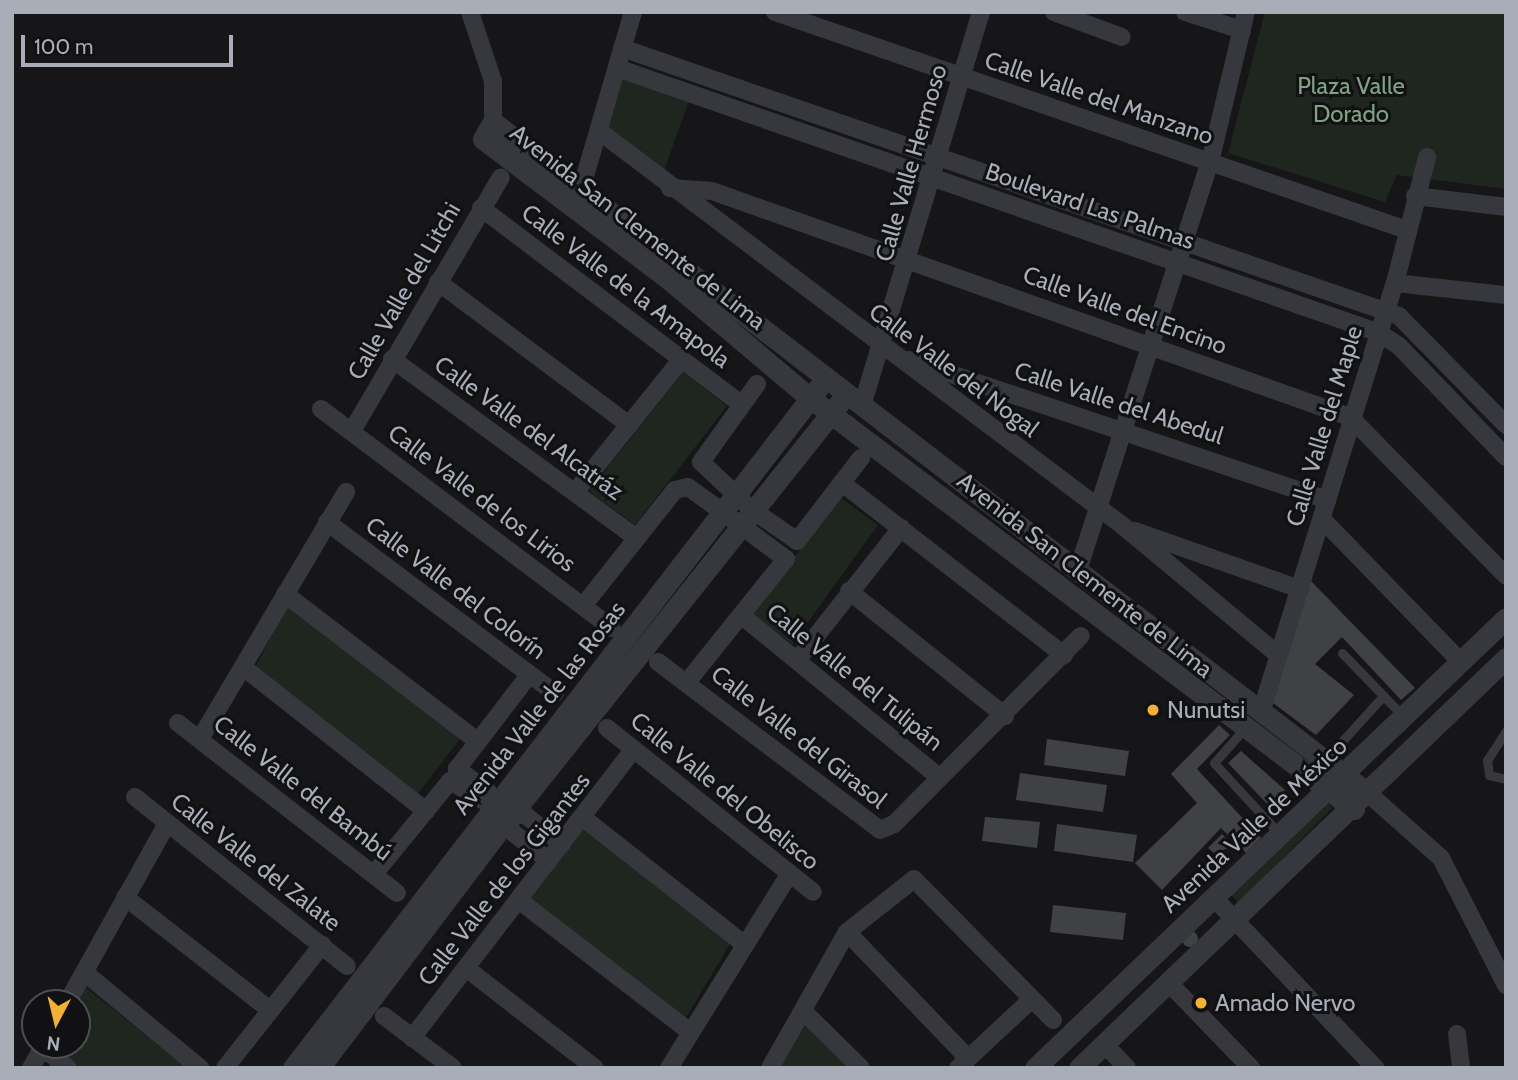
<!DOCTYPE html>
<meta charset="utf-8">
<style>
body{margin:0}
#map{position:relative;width:1518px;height:1080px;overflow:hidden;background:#161618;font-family:Cabin,sans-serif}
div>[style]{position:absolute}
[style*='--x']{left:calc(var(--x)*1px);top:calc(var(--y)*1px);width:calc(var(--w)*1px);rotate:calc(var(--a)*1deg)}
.green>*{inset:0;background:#1e261f}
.building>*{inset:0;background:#404145}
.round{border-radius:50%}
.service>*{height:9px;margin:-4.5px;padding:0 4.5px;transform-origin:4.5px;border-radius:4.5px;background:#37383d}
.minor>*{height:18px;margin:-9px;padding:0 9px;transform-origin:9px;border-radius:9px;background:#37383d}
.tertiary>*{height:21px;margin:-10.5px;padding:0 10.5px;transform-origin:10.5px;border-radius:10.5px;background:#37383d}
.dots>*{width:19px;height:19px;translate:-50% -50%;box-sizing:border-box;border:4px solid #111113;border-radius:50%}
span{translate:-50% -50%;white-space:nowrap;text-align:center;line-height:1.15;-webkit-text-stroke:6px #111113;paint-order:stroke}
.park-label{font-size:24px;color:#7fa381}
.street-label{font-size:24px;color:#a8adb8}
.poi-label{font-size:24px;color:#a8adb8}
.left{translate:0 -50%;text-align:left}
.frame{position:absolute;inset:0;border:14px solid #a8adb8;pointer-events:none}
.north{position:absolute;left:21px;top:989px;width:70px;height:70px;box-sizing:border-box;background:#111113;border:2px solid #4d4f55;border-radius:50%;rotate:187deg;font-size:19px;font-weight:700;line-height:28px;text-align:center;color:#a8adb8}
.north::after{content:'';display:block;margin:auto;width:24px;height:32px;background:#f2b134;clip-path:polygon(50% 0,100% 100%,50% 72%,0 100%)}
.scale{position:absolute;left:21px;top:35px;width:212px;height:32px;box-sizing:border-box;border:4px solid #a8adb8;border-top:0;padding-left:9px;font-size:21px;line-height:24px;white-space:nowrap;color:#a8adb8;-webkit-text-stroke:5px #111113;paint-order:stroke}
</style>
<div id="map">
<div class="green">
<i style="clip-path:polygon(1265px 12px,1506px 12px,1506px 189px,1397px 175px,1385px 202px,1228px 153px)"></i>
<i style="clip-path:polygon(624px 76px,690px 98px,663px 173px,606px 127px)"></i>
<i style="clip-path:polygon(683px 372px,727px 406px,635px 525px,589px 491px)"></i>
<i style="clip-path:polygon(840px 497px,878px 525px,792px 644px,752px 613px)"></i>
<i style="clip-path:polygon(288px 604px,462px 736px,418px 794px,256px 666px)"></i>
<i style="clip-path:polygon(1322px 798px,1332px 808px,1239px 903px,1229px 893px)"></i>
<i style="clip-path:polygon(585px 826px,730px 944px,685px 1019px,529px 898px)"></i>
<i style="clip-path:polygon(79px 982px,187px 1068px,78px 1068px,50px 1047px,77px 1045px)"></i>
<i style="clip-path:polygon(803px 1024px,848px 1068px,775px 1068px)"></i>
</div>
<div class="building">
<i style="clip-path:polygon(1310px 580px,1415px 688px,1401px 700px,1342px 637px,1315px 664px,1354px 695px,1316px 735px,1273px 703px)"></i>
<i style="clip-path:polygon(1219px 725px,1230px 735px,1197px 769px,1261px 838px,1246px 853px,1221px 828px,1162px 890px,1135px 863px,1197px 803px,1171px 774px)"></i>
<i style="clip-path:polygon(1047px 739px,1129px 751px,1125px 776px,1044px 765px)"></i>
<i style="clip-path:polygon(1241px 751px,1285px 790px,1273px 810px,1228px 763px)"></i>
<i style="clip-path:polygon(1020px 773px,1107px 785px,1103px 812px,1016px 800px)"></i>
<i style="clip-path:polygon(985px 817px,1040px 822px,1037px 848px,982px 841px)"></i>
<i style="clip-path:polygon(1057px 824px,1137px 835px,1133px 862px,1054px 851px)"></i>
<i style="clip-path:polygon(1222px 834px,1234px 846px,1214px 853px,1208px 848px)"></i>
<i style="clip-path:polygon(1053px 905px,1126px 913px,1123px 940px,1050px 932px)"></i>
<i class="round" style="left:1182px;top:931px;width:16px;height:16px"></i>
</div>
<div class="service">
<i style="--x:1342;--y:653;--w:89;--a:45.9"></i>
<i style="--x:1244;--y:729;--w:45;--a:131.4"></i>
<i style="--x:1214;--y:763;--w:94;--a:47.2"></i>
<i style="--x:1506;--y:731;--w:35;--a:123"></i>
<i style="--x:1487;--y:760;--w:15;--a:82"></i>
<i style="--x:1489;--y:775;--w:17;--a:13"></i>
<i style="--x:1326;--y:759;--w:85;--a:-47.9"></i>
</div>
<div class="minor">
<i style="--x:470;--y:12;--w:73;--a:71.6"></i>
<i style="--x:493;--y:81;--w:41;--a:90"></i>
<i style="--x:775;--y:12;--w:669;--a:19.03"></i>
<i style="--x:1054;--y:12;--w:72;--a:20.2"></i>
<i style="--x:1185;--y:12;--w:60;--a:17.5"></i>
<i style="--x:622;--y:48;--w:822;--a:19.03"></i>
<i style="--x:1399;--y:316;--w:153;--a:45.5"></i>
<i style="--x:617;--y:68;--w:805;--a:19.16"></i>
<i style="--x:1377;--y:332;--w:26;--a:32"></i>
<i style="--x:1399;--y:346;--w:154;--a:46.1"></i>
<i style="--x:599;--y:131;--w:656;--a:37.01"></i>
<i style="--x:1123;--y:526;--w:200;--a:39.7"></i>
<i style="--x:670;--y:188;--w:42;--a:4.1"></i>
<i style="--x:712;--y:191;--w:677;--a:19.51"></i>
<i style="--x:1350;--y:417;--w:223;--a:45.5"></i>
<i style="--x:1415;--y:196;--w:92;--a:6.9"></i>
<i style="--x:578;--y:200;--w:196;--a:-73.7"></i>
<i style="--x:481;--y:208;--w:326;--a:37"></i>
<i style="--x:438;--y:282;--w:239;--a:36.8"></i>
<i style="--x:1395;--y:283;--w:112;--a:6.2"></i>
<i style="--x:392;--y:359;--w:303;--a:36.2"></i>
<i style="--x:909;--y:360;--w:441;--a:18.5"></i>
<i style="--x:757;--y:384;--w:96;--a:125.7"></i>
<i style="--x:701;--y:462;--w:69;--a:43.2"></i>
<i style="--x:751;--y:509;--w:56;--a:34.8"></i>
<i style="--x:797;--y:541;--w:105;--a:-52.4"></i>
<i style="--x:862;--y:406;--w:412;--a:-73.2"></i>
<i style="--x:321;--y:409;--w:364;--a:37"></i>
<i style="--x:352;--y:431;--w:294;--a:-59.6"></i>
<i style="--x:842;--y:483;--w:281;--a:37.8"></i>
<i style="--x:576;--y:491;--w:168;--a:-51.3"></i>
<i style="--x:1322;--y:519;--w:199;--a:45.8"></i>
<i style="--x:327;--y:522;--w:285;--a:36.9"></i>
<i style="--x:1135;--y:531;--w:175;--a:19.4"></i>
<i style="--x:1078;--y:570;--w:429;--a:-72.1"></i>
<i style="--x:1210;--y:162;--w:154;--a:-76.5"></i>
<i style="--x:849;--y:591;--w:200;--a:38.7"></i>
<i style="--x:285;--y:594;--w:242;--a:37.4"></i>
<i style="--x:583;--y:606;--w:148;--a:-51.6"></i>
<i style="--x:675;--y:490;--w:13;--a:-13"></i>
<i style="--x:688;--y:487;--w:44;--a:35.8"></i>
<i style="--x:724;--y:513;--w:77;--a:36.6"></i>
<i style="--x:786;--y:559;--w:158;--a:128.8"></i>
<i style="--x:741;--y:615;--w:256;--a:39.3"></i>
<i style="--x:798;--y:659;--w:167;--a:-51.8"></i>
<i style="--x:658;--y:662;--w:278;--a:37.1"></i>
<i style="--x:880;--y:830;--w:15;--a:-23"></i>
<i style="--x:894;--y:824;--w:265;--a:-45.2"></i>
<i style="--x:243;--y:667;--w:233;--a:38.2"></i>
<i style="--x:1262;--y:709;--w:446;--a:-72.7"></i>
<i style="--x:1395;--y:283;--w:130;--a:-75.7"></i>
<i style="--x:178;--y:723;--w:277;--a:37.8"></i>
<i style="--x:607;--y:728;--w:263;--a:38.5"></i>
<i style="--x:200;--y:739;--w:287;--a:-59.4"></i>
<i style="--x:1370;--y:795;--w:95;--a:41.6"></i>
<i style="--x:1441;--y:858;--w:143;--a:62.9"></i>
<i style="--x:135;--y:797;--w:271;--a:38.6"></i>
<i style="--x:490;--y:803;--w:11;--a:-100"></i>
<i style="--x:488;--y:792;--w:39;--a:-143"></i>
<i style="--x:457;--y:769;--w:118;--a:-52.5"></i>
<i style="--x:509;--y:816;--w:15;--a:82"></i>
<i style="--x:511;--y:831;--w:48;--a:38.3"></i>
<i style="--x:509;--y:816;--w:16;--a:-4"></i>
<i style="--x:525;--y:815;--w:47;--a:38.1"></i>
<i style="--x:582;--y:817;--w:207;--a:38.1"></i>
<i style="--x:374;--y:874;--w:120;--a:-50.7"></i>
<i style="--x:450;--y:781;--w:64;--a:30.2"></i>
<i style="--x:125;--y:897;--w:184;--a:37.9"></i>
<i style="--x:1213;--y:897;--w:236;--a:46.5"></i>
<i style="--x:520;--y:901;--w:215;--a:37.6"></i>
<i style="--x:847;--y:932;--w:175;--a:46.2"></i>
<i style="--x:466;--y:968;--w:163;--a:37.8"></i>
<i style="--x:84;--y:972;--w:151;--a:39.6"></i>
<i style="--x:1168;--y:982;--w:120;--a:46"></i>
<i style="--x:67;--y:1003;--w:206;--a:-60.9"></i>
<i style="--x:803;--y:1011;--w:81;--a:44.5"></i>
<i style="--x:384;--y:1016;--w:86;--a:37"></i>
<i style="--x:1457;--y:1034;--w:34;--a:83"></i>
<i style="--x:412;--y:1038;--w:364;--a:-52.5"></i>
<i style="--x:1104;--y:1044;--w:33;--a:46"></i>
<i style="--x:43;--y:1048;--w:32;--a:39"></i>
<i style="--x:31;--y:1068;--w:26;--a:-61"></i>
<i style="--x:225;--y:1068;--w:157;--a:-51.7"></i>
<i style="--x:669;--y:1068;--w:229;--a:-58.2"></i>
<i style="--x:770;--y:1068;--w:156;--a:-60.5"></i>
<i style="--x:847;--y:932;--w:85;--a:-38.3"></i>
<i style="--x:914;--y:879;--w:198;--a:45.4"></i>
<i style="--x:958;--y:1068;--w:101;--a:-43"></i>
</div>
<div class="tertiary">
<i style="--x:1354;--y:809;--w:682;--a:-142.93"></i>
<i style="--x:810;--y:398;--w:183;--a:-139.9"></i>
<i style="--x:670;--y:280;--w:234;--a:-143"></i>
<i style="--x:483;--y:139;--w:20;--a:-60"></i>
<i style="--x:493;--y:122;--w:1105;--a:37.5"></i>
<i style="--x:293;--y:1068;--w:860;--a:-52.32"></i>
<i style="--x:319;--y:1068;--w:292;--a:-52.9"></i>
<i style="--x:495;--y:835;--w:554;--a:-51.45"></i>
<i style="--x:1035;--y:1068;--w:651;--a:-43.69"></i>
<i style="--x:1079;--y:1068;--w:592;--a:-43.84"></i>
</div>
<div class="dots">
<i style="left:1153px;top:710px;background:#f2b134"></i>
<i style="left:1201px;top:1003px;background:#f2b134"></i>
</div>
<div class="park-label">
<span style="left:1351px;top:100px">Plaza Valle<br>Dorado</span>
</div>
<div class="street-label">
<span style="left:1099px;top:98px;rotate:19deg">Calle Valle del Manzano</span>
<span style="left:911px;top:163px;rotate:-74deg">Calle Valle Hermoso</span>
<span style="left:1090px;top:206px;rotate:19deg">Boulevard Las Palmas</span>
<span style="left:638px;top:227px;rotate:38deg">Avenida San Clemente de Lima</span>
<span style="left:626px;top:286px;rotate:37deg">Calle Valle de la Amapola</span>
<span style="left:404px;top:291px;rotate:-60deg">Calle Valle del Litchi</span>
<span style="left:1125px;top:310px;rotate:20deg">Calle Valle del Encino</span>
<span style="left:954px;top:370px;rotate:37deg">Calle Valle del Nogal</span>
<span style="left:1119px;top:403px;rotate:18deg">Calle Valle del Abedul</span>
<span style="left:1324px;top:426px;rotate:-73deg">Calle Valle del Maple</span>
<span style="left:529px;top:428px;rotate:36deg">Calle Valle del Alcatráz</span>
<span style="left:482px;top:498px;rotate:37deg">Calle Valle de los Lirios</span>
<span style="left:1085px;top:575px;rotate:38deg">Avenida San Clemente de Lima</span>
<span style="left:456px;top:588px;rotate:37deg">Calle Valle del Colorín</span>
<span style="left:855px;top:677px;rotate:39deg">Calle Valle del Tulipán</span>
<span style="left:539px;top:708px;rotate:-52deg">Avenida Valle de las Rosas</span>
<span style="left:799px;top:737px;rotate:38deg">Calle Valle del Girasol</span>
<span style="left:303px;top:788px;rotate:38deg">Calle Valle del Bambú</span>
<span style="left:725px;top:791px;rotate:39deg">Calle Valle del Obelisco</span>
<span style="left:1254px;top:825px;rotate:-43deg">Avenida Valle de México</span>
<span style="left:256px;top:862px;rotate:38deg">Calle Valle del Zalate</span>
<span style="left:504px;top:879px;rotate:-52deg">Calle Valle de los Gigantes</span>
</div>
<div class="poi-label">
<span class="left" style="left:1167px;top:710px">Nunutsi</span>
<span class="left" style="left:1215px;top:1003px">Amado Nervo</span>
</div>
<div class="frame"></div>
<div class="north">N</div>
<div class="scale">100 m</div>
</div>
